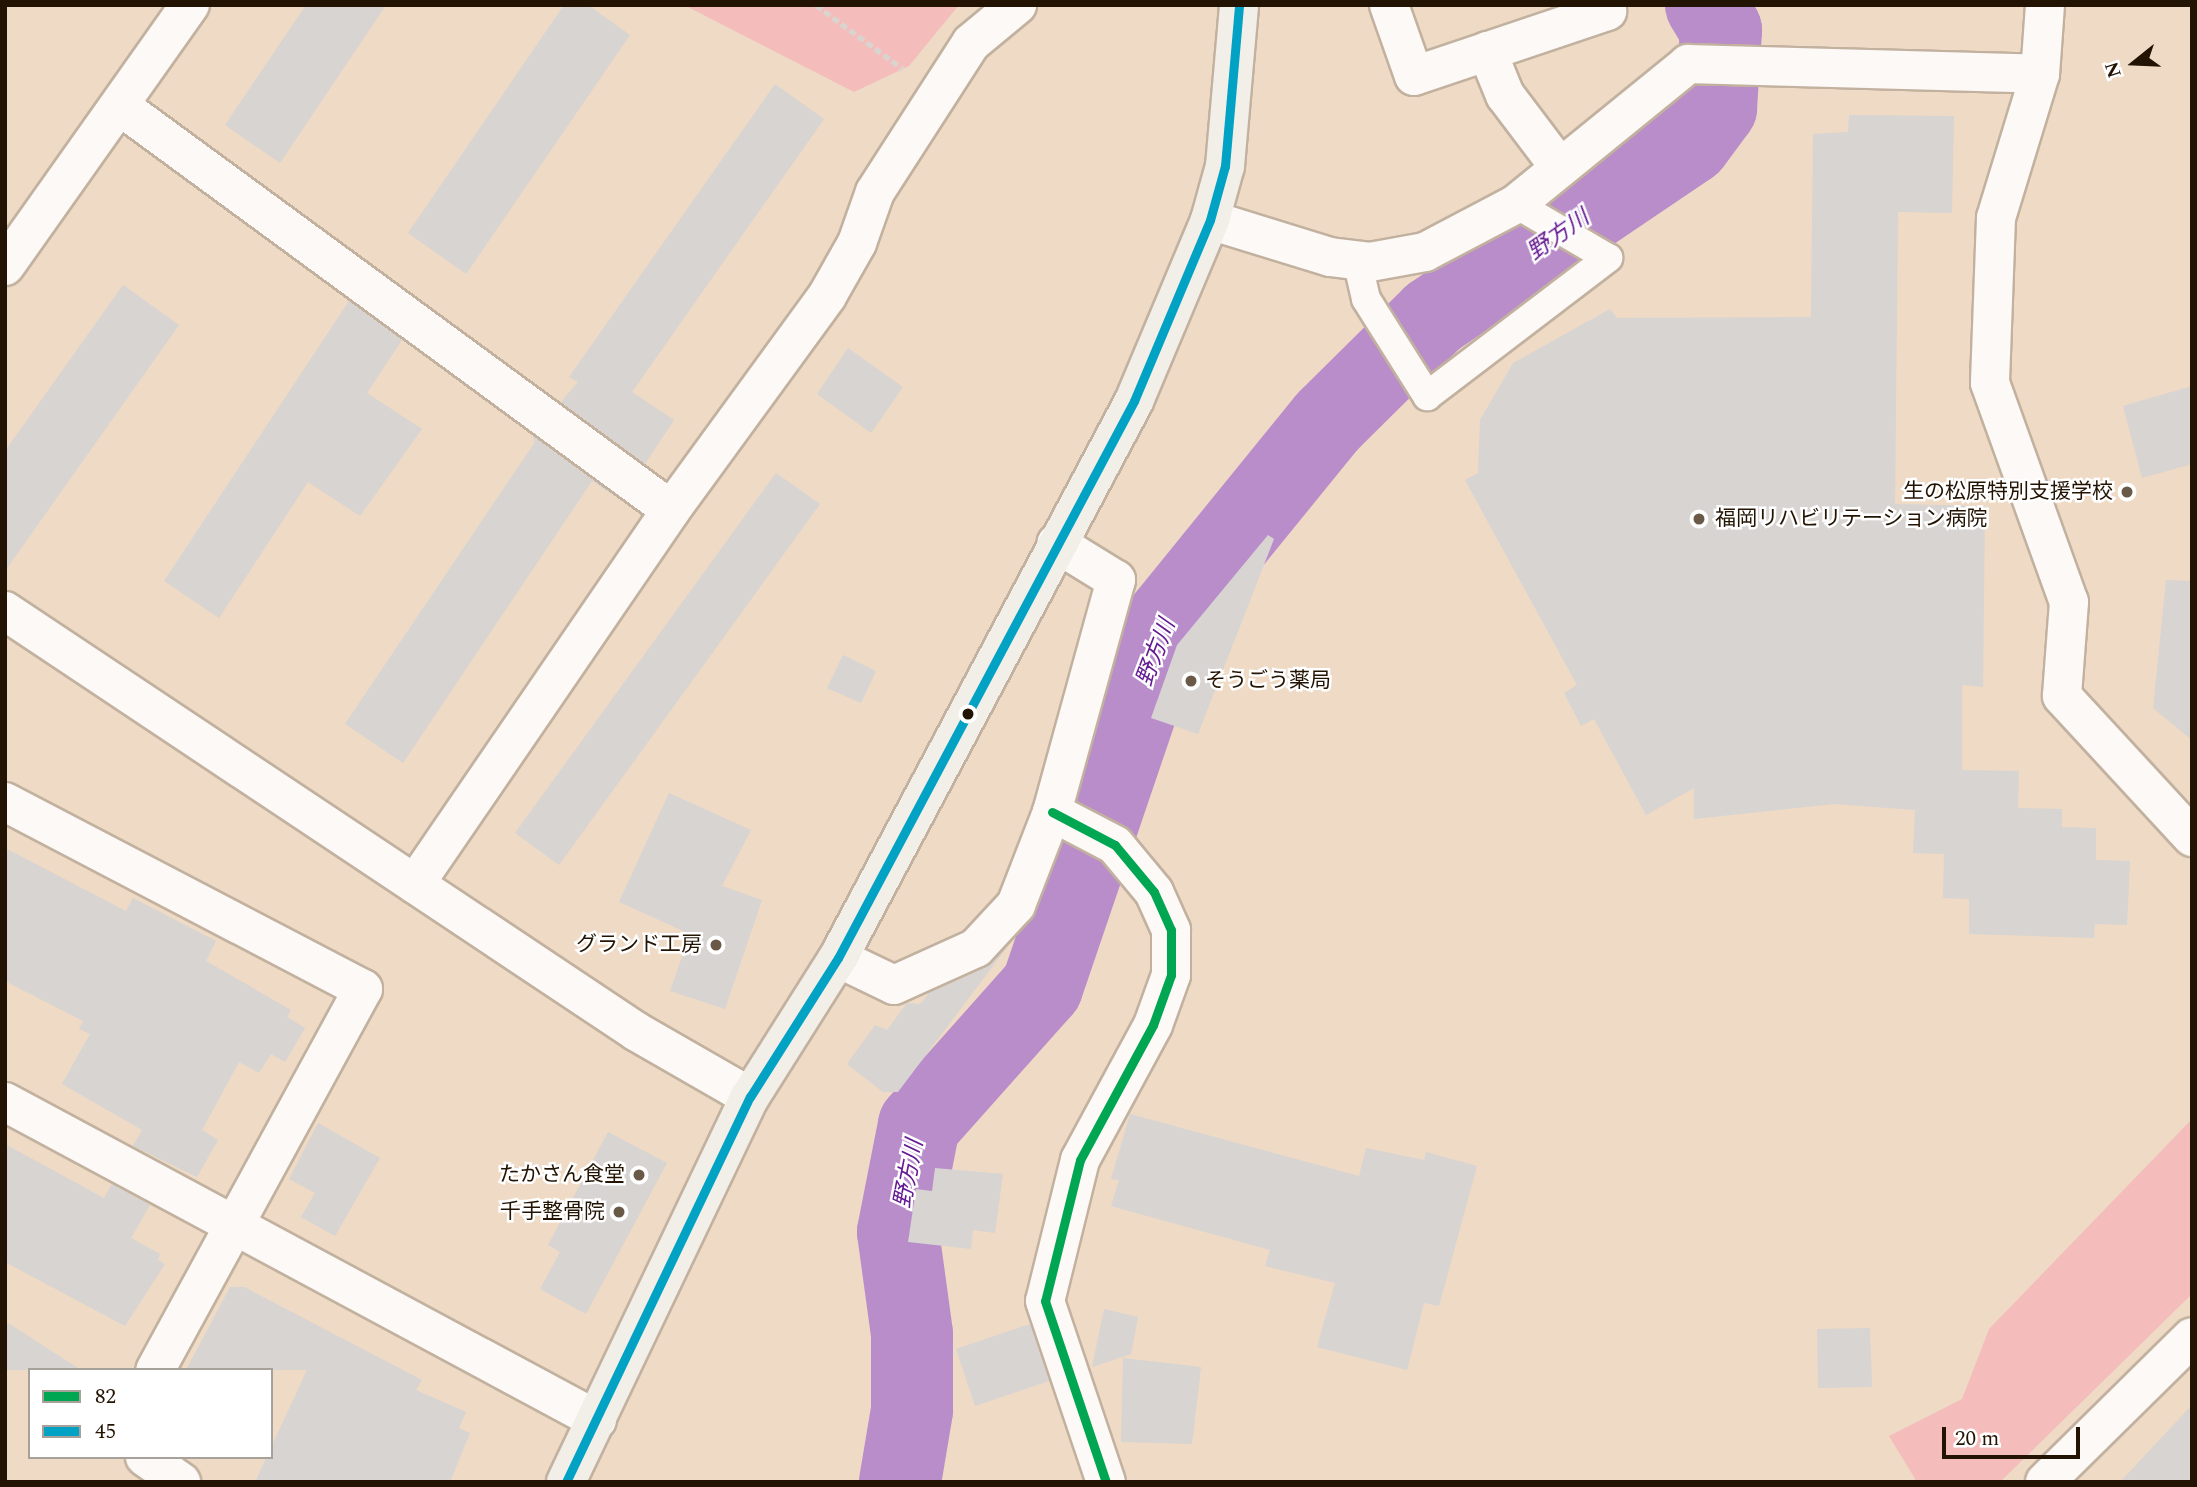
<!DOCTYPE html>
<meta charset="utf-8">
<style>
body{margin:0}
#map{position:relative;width:2197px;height:1487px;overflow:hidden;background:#eedac5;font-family:Spectral,"Noto Sans JP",serif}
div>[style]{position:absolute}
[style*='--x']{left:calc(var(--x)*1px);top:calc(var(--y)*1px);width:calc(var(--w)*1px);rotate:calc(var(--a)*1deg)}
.green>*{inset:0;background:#f4bdbc}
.river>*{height:82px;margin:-41px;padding:0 41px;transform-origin:41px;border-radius:41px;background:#b98cca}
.building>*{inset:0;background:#d7d4d2}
.path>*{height:4.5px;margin-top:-2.25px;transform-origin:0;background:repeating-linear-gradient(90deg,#dad4ce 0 7px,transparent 0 10.5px)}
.roads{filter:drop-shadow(2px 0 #c2b19f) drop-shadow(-2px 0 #c2b19f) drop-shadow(0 2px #c2b19f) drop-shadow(0 -2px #c2b19f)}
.lane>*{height:28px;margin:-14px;padding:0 14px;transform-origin:14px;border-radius:14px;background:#fcf9f6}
.street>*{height:38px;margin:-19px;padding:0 19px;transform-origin:19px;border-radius:19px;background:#fcf9f6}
.secondary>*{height:38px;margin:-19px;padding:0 19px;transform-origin:19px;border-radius:19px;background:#f2eee8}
.bus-1>*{height:9px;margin:-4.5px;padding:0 4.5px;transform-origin:4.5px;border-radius:4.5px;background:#00a651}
.bus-2>*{height:9px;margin:-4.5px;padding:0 4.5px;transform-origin:4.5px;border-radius:4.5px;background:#02a2c4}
.dots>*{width:19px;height:19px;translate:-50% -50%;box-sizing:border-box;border:4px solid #fff;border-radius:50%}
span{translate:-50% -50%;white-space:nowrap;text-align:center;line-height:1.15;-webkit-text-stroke:5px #fff;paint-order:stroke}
.poi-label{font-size:21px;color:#231302}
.right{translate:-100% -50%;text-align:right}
.left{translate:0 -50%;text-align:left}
.water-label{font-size:23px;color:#651b92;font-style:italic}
.frame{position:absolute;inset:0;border:7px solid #231302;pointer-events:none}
.legend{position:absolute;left:28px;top:1368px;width:245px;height:91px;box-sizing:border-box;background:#fff;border:2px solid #a7a19a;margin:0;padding:9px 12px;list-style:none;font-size:21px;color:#231302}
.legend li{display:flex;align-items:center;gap:14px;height:35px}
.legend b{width:35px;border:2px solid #a7a19a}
.north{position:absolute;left:2099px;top:28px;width:70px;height:70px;-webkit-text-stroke:5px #fff;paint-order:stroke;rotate:252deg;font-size:19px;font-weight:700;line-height:28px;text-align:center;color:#231302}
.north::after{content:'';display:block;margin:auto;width:24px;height:32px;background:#231302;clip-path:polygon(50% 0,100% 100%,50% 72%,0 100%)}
.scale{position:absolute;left:1942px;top:1427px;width:138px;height:32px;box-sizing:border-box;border:4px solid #231302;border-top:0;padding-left:9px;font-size:21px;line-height:24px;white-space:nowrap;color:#231302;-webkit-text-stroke:5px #fff;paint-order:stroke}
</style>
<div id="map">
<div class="green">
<i style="clip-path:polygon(684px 5px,959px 5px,909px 66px,854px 92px)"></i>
<i style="clip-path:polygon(2192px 1119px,2192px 1294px,2000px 1482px,1917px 1482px,1889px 1436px,1962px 1399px,1989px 1329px)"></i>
</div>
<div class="river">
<i style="--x:900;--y:1482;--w:73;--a:-80.5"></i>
<i style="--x:912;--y:1410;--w:76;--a:-90"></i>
<i style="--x:912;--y:1334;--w:103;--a:-97.8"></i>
<i style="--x:898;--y:1232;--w:109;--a:-78.9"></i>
<i style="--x:919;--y:1125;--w:185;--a:-48.3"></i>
<i style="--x:1042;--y:987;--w:389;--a:-71.2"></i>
<i style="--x:1167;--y:619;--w:255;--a:-50.9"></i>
<i style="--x:1328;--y:421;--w:148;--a:-44.7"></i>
<i style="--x:1433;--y:317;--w:310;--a:-34.1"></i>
<i style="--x:1690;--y:143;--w:44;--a:-53.4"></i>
<i style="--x:1716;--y:108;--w:78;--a:-86.3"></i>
<i style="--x:1721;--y:30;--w:29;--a:-121"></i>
</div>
<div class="building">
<i style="clip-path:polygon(306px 5px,386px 5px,280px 163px,225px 125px)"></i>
<i style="clip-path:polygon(564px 5px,588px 5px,630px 35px,466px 274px,408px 233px)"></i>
<i style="clip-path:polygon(775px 84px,824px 119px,632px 392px,674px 420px,645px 464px,561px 402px,578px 382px,569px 377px)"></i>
<i style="clip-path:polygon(1849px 115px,1954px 116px,1952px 213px,1898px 212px,1895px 504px,1985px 506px,1983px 687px,1962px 685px,1962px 770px,2019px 771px,2018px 808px,2062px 809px,2062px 827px,2096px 828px,2096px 860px,2130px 861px,2127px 925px,2095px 924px,2094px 938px,1969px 934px,1969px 899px,1943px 898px,1944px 854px,1913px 853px,1915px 810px,1834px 804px,1694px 819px,1694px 788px,1646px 815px,1594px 719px,1581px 726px,1564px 693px,1577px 685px,1465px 480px,1478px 473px,1480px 420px,1513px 363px,1610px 309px,1617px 318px,1811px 317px,1813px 134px,1848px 132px)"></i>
<i style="clip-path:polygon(123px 285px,179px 325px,5px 571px,5px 451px)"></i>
<i style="clip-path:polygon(349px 301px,402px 340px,367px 393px,422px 429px,360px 516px,308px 482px,219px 618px,164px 581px)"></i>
<i style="clip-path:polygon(848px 348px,903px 387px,871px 433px,817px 394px)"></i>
<i style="clip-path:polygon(2192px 386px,2192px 464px,2142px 478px,2123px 406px)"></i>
<i style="clip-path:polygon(532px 435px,620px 500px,592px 481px,403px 763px,345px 724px,535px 442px)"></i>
<i style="clip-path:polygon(776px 473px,820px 504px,559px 865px,515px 833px)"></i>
<i style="clip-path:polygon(1268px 535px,1274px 539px,1198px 734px,1151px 718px,1177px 645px)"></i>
<i style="clip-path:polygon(2166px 580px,2192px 581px,2192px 740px,2153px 708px)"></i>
<i style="clip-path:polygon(843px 655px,876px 671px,861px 703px,827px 688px)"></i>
<i style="clip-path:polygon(669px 793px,751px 830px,722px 886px,762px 900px,725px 1009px,670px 991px,690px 934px,619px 902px)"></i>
<i style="clip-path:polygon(5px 848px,126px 911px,133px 898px,216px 941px,206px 961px,291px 1010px,287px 1017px,305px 1028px,285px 1062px,271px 1054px,259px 1073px,239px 1062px,202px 1130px,218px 1140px,197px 1177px,133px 1146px,142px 1130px,62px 1084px,90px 1034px,79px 1029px,83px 1021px,5px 981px)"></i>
<i style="clip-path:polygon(1008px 946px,898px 1092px,883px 1092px,847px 1064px,875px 1025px,887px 1030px,907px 1003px,920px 1004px,929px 993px,985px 968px)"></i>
<i style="clip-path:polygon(1130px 1114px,1359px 1176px,1366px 1148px,1424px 1160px,1426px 1152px,1477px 1166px,1439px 1306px,1424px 1303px,1407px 1370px,1317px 1347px,1335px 1283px,1265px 1266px,1270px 1250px,1111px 1206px,1119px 1180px,1111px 1179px)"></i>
<i style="clip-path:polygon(318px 1123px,380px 1158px,335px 1236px,301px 1217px,315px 1193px,289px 1179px)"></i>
<i style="clip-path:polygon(608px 1132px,667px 1163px,586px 1314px,540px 1289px,560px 1252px,548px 1245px)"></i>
<i style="clip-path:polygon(5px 1144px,104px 1198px,112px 1184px,150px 1205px,131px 1238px,160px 1254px,158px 1260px,165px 1264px,125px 1326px,5px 1262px)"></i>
<i style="clip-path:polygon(935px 1168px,1003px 1174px,995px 1233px,973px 1230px,971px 1249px,908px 1242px,916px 1189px,932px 1191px)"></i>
<i style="clip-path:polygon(230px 1287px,244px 1287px,422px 1380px,416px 1390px,466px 1412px,459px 1428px,470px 1433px,450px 1482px,255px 1482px,307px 1370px,186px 1370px)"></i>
<i style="clip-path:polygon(1104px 1309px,1138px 1317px,1131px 1354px,1092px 1367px)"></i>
<i style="clip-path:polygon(5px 1321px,81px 1370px,5px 1370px)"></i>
<i style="clip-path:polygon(1030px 1324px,1049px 1381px,975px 1406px,956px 1349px)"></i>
<i style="clip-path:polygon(1870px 1328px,1872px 1387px,1818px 1388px,1817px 1329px)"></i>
<i style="clip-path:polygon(1123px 1358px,1201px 1367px,1192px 1444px,1121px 1442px)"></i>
<i style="clip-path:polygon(2192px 1405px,2192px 1482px,2120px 1482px)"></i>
</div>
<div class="path">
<i style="--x:816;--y:5;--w:108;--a:36.3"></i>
</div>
<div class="roads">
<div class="lane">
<i style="--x:1357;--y:260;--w:40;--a:77"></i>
<i style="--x:1366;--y:299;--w:115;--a:57.8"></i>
<i style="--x:1427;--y:396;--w:228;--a:-37.3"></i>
<i style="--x:1608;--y:258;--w:107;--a:-149.6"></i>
</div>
<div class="street">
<i style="--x:1389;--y:5;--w:75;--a:70.6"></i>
<i style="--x:1414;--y:76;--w:204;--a:-18.6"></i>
<i style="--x:1607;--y:11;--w:7;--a:-117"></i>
<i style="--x:2045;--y:5;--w:69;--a:94.1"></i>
<i style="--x:2040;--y:74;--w:151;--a:107"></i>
<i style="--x:1996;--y:218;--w:165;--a:92.1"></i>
<i style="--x:1990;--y:383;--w:233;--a:70.2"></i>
<i style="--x:2069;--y:602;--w:94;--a:94.3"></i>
<i style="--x:2062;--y:696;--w:192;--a:47.3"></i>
<i style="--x:1487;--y:51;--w:48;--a:67.8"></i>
<i style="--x:1505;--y:95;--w:88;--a:52.9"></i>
<i style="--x:120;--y:106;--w:683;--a:36.25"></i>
<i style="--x:1210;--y:220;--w:126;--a:17.1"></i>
<i style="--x:1330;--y:257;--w:40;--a:7.1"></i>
<i style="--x:1370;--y:262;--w:56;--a:-10.3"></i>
<i style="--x:1425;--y:252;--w:103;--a:-27.8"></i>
<i style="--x:1516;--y:204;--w:222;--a:-39.1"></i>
<i style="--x:1688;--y:64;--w:352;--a:1.6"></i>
<i style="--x:5;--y:266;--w:320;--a:-54.7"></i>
<i style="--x:5;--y:611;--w:759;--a:33.67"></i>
<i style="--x:637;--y:1032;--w:130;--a:29.9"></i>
<i style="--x:5;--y:802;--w:404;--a:27.6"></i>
<i style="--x:363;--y:989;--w:434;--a:118.6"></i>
<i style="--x:1052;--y:812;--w:71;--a:27.6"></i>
<i style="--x:1115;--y:845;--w:61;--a:50.3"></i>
<i style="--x:1154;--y:892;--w:42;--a:65.9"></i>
<i style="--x:1171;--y:930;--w:45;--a:90"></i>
<i style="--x:1171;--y:975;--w:53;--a:109.8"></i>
<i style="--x:1153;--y:1025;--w:153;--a:118.4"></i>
<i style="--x:1080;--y:1160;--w:145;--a:103.9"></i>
<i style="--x:1045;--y:1301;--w:191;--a:71.4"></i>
<i style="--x:415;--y:884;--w:453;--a:-55.6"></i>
<i style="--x:671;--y:510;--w:265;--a:-53.9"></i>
<i style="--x:827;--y:296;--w:61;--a:-60.5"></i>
<i style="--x:857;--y:243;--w:54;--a:-70.6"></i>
<i style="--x:875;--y:192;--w:177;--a:-57.2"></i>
<i style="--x:971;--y:43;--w:60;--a:-39.6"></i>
<i style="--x:838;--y:958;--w:62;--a:25.7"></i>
<i style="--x:894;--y:985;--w:90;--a:-24.3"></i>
<i style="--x:976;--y:948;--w:59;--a:-47.1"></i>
<i style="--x:1016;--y:905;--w:100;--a:-68.8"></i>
<i style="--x:1052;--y:812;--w:241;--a:-74.6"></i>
<i style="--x:1116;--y:580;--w:70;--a:-148.3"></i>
<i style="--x:5;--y:1102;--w:672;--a:28.24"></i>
<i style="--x:145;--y:1457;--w:44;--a:34.8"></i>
<i style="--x:2045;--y:1482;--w:206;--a:-44.6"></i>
</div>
<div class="secondary">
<i style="--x:566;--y:1482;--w:427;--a:-64.5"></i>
<i style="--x:750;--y:1097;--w:165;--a:-57.7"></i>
<i style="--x:838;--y:958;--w:631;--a:-62.01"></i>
<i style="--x:1134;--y:401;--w:196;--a:-67.2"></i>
<i style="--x:1210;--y:220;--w:56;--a:-74.5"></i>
<i style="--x:1225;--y:166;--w:162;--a:-85"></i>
</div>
</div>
<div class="bus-1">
<i style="--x:1052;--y:812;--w:71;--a:27.6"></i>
<i style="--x:1115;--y:845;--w:61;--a:50.3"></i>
<i style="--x:1154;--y:892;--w:42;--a:65.9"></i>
<i style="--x:1171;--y:930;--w:45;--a:90"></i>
<i style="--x:1171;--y:975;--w:53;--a:109.8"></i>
<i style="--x:1153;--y:1025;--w:153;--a:118.4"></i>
<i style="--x:1080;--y:1160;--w:145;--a:103.9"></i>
<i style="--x:1045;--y:1301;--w:191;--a:71.4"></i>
</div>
<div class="bus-2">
<i style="--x:566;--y:1482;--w:427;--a:-64.5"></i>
<i style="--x:750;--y:1097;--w:165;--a:-57.7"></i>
<i style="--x:838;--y:958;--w:631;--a:-62.01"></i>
<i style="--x:1134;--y:401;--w:196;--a:-67.2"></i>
<i style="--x:1210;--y:220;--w:56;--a:-74.5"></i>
<i style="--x:1225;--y:166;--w:162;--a:-85"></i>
</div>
<div class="dots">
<i style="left:2127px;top:492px;background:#6a5946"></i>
<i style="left:1699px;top:519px;background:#6a5946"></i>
<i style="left:1191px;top:681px;background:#6a5946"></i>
<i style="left:968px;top:714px;background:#231302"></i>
<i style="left:716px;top:945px;background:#6a5946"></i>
<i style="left:639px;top:1175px;background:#6a5946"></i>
<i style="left:619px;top:1212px;background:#6a5946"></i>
</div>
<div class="poi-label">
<span class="right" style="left:2113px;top:492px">生の松原特別支援学校</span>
<span class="left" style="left:1715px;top:519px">福岡リハビリテーション病院</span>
<span class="left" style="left:1205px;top:681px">そうごう薬局</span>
<span class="right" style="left:702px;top:945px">グランド工房</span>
<span class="right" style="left:625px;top:1175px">たかさん食堂</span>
<span class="right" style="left:605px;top:1212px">千手整骨院</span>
</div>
<div class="water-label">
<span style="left:1559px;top:236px;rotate:-35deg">野方川</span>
<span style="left:1157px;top:653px;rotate:-69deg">野方川</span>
<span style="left:910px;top:1174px;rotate:-79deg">野方川</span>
</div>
<div class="frame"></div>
<ul class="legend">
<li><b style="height:9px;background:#00a651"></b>82</li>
<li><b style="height:9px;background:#02a2c4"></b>45</li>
</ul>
<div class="north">N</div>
<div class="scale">20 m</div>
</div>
